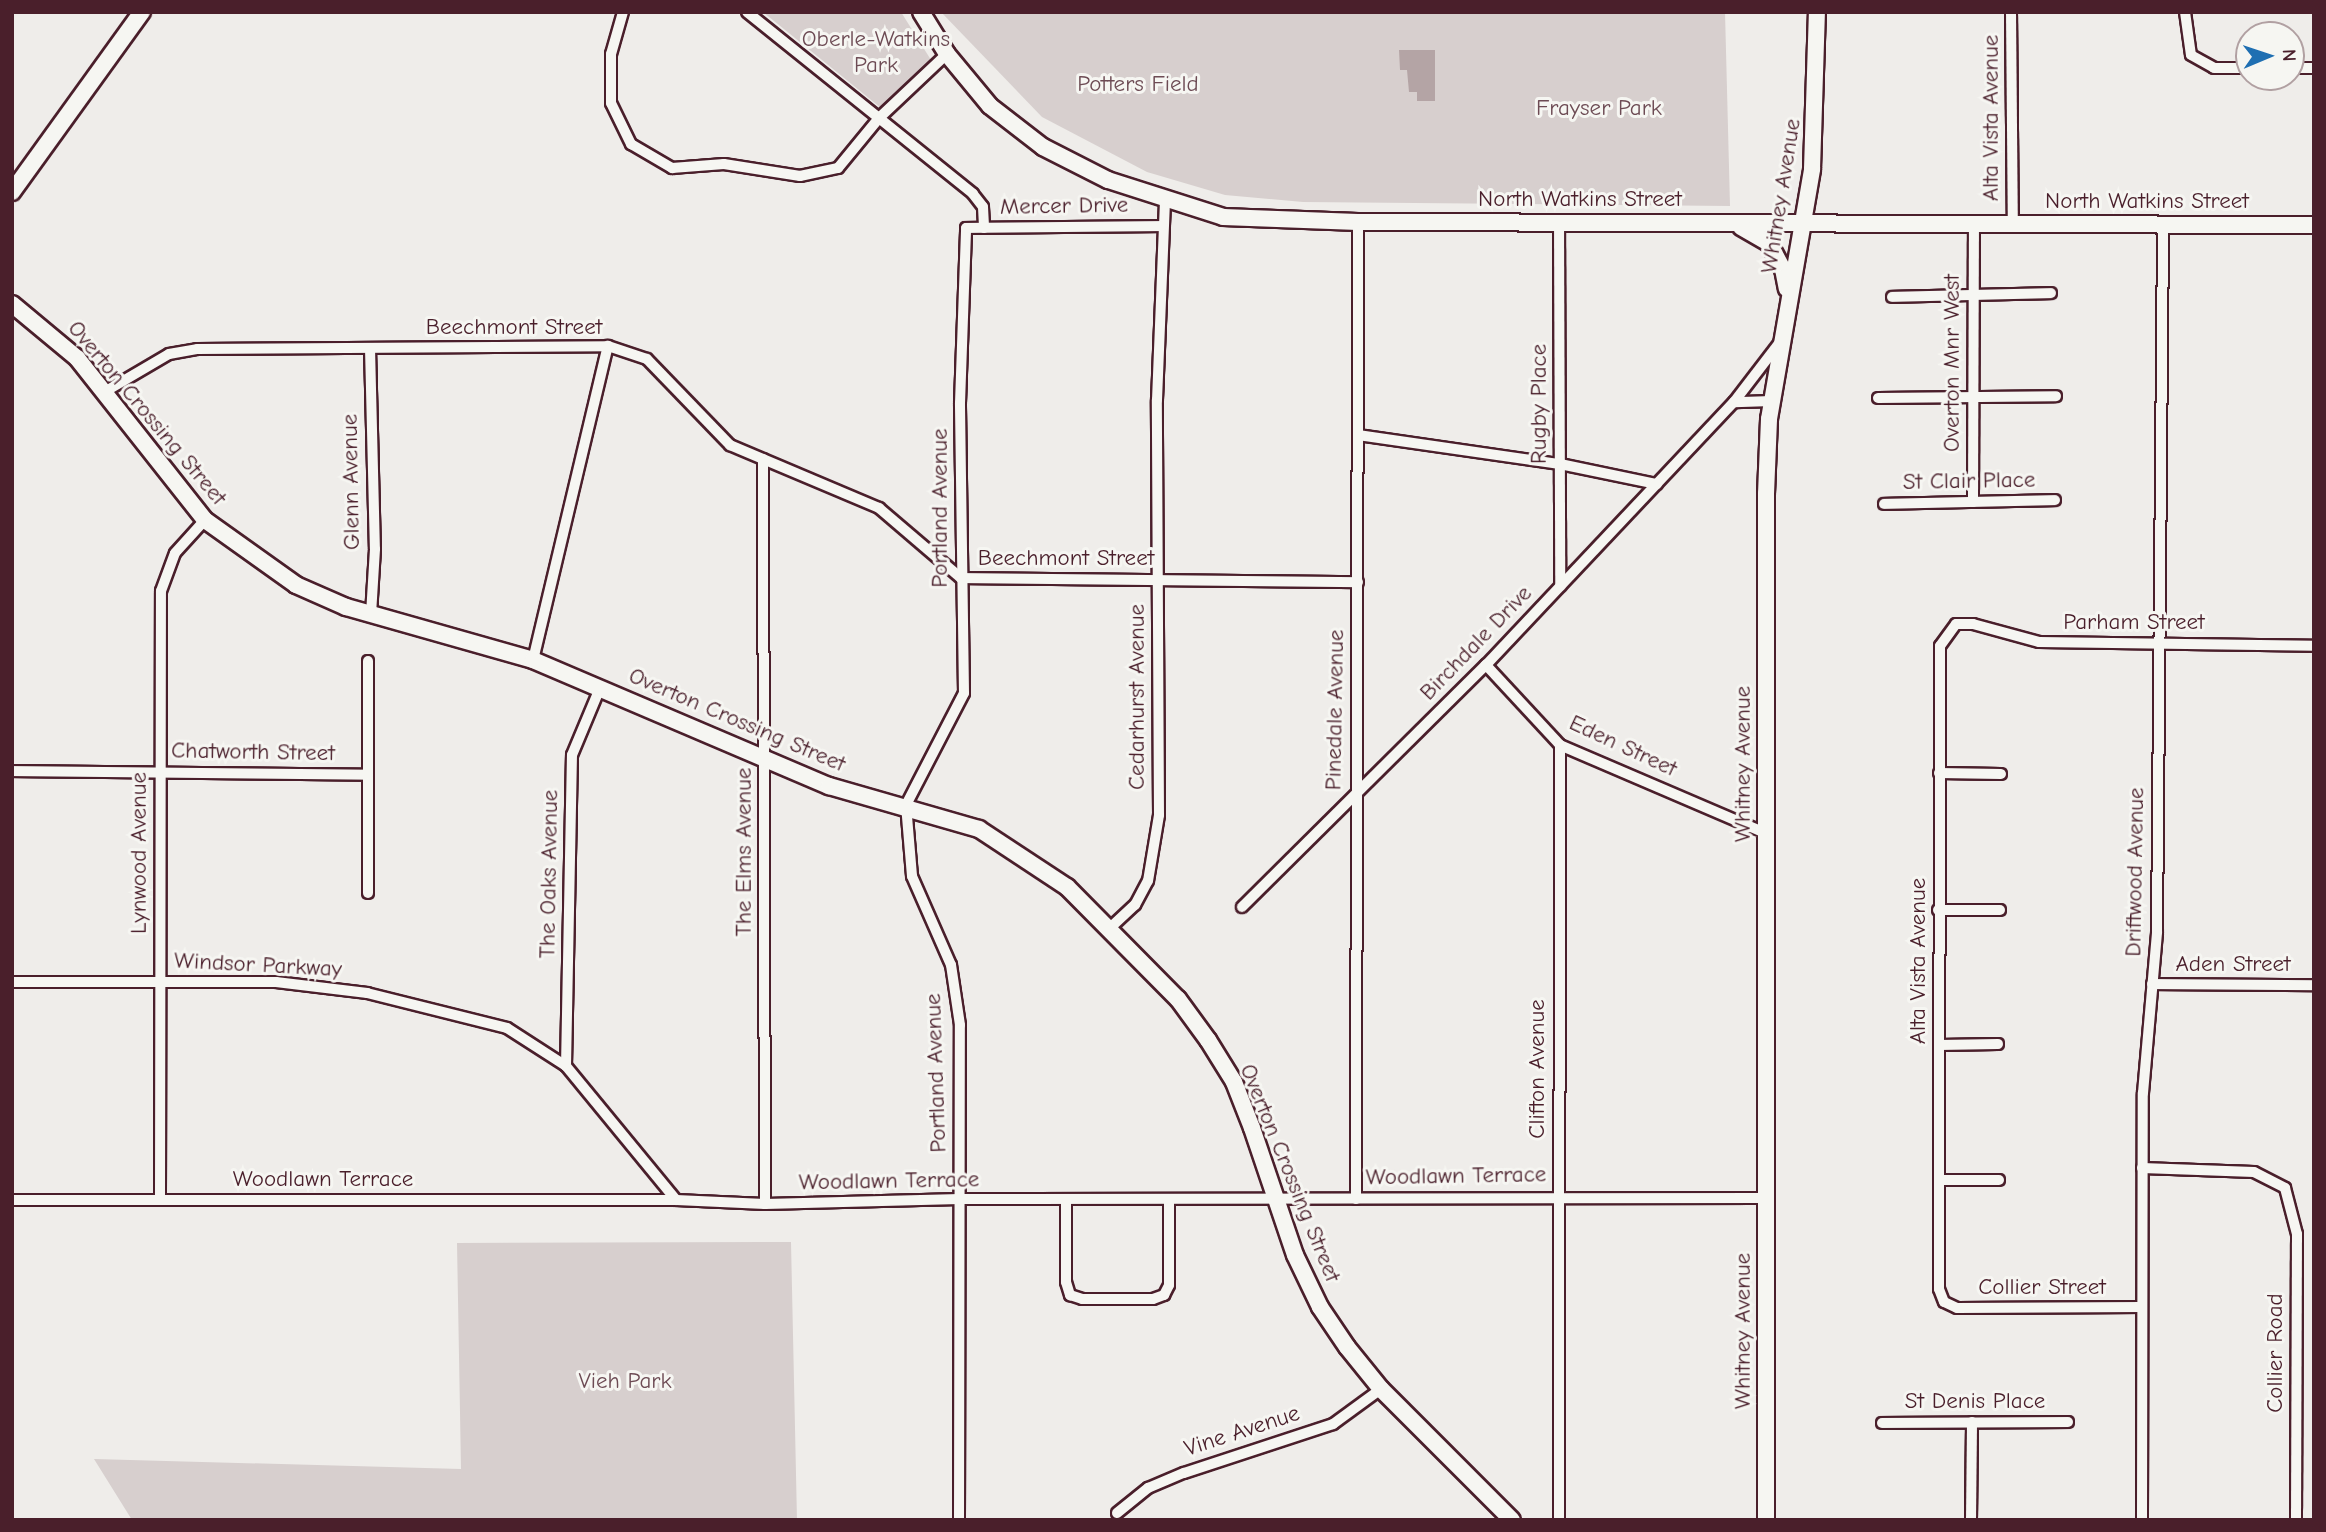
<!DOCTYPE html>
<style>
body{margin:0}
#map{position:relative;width:2326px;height:1532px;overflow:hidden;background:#efedea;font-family:"Comic Neue",sans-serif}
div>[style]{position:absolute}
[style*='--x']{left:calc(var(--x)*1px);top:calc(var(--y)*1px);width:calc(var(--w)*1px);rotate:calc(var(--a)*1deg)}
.green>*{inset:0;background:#d7cfce}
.water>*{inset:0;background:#b4a4a5}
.roads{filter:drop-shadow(2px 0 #4a1f2b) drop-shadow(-2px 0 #4a1f2b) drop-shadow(0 2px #4a1f2b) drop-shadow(0 -2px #4a1f2b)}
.street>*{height:10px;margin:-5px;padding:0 5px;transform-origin:5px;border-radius:5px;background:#f6f6f2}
.secondary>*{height:16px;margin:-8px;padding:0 8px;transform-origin:8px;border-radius:8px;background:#f6f6f2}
span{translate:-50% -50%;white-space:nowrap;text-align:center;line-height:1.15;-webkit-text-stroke:6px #f6f6f2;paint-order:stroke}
.park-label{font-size:23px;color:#6d4b54}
.street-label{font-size:23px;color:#4a1f2b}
.frame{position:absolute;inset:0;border:14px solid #4a1f2b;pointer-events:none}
.north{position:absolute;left:2235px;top:21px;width:70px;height:70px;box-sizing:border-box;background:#f6f6f2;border:2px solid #b1a0a2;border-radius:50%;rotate:88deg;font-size:19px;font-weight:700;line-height:28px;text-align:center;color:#4a1f2b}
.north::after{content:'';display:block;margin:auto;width:24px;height:32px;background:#1f6fb2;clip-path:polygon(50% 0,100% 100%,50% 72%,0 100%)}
</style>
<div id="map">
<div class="green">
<i style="clip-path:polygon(763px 12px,901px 12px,931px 60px,881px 108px)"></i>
<i style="clip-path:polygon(941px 12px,1725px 12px,1730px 206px,1303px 202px,1225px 195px,1147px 172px,1042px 117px)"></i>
<i style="clip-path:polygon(791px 1242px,797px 1520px,132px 1520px,94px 1459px,461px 1469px,457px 1243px)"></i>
</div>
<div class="water">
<i style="clip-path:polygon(1399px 50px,1435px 50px,1435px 101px,1417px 101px,1417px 92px,1409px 92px,1407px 70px,1400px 70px)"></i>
</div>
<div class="roads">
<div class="street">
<i style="--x:623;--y:12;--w:44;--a:105.9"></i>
<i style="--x:611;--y:54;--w:49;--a:90"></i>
<i style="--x:611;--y:103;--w:46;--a:64"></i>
<i style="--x:631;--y:144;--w:48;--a:30.3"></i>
<i style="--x:672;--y:168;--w:52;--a:-4.4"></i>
<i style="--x:724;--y:164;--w:77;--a:9"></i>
<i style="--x:800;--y:176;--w:39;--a:-12"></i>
<i style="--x:838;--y:168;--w:65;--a:-50.6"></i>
<i style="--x:879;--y:118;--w:93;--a:-43.3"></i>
<i style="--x:747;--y:12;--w:290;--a:38.8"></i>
<i style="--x:973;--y:194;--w:16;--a:52"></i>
<i style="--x:983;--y:207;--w:21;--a:87"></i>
<i style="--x:2011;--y:12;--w:211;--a:89.5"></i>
<i style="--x:2185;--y:12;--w:43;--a:82.1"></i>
<i style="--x:2191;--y:55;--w:26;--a:29"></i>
<i style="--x:2214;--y:68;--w:35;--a:0"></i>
<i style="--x:2291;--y:68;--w:23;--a:0"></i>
<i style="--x:1559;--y:221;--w:365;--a:89.8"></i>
<i style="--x:1892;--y:297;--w:159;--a:-1.4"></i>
<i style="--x:370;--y:348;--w:201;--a:88.6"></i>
<i style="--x:375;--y:549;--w:65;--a:93.5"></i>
<i style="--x:106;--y:391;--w:73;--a:-30.4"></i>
<i style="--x:169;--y:354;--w:28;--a:-10"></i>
<i style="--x:197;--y:349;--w:411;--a:-0.4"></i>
<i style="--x:608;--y:346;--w:41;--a:18.4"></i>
<i style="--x:647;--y:359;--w:120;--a:46"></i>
<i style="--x:730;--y:445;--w:162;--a:22.9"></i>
<i style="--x:879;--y:508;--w:108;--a:40.5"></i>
<i style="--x:961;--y:578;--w:397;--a:0.6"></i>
<i style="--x:1878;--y:398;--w:178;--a:-0.6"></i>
<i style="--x:1772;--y:401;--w:38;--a:178"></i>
<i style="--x:1734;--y:402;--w:76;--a:-52.5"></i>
<i style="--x:1358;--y:435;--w:204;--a:8.2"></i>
<i style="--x:1560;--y:464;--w:99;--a:11.7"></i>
<i style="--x:763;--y:459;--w:745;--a:89.85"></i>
<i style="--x:1973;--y:502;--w:278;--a:-89.8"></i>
<i style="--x:1884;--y:504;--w:171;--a:-1.3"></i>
<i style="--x:533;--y:660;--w:323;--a:-76.6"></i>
<i style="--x:368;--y:661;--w:232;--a:90"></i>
<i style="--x:1486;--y:665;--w:109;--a:47.2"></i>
<i style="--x:1560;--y:745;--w:223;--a:23.2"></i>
<i style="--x:12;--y:771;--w:356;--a:0.6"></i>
<i style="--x:1939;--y:773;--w:62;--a:0.9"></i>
<i style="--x:1242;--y:907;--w:344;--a:-44.8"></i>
<i style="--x:1486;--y:665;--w:361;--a:-46.7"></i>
<i style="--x:1938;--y:910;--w:62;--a:0"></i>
<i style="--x:1111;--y:927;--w:33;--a:-43"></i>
<i style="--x:1135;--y:905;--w:27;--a:-62"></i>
<i style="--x:1148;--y:881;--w:67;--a:-80.5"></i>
<i style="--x:1159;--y:815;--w:415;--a:-90.3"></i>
<i style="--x:1157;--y:400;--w:199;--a:-87.7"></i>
<i style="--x:12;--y:982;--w:264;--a:0"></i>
<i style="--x:276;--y:982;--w:92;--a:6.9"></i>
<i style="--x:367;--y:993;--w:144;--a:14"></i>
<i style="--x:507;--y:1028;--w:70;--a:32.8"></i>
<i style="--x:566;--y:1066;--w:173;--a:50.6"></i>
<i style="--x:2152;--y:984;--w:162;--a:0.4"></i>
<i style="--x:1939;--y:1045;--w:59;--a:-1"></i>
<i style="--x:566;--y:1066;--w:311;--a:-88.9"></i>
<i style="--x:572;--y:755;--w:73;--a:-67.3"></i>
<i style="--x:2142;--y:1168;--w:112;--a:2"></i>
<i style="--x:2254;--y:1172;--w:35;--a:27"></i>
<i style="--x:2285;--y:1188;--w:48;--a:75.4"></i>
<i style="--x:2297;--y:1234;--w:286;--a:90.2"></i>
<i style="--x:1939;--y:1180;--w:60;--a:0"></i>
<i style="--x:1066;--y:1199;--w:83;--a:90"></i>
<i style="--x:1066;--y:1282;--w:14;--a:73"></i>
<i style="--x:1070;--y:1295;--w:13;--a:18"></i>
<i style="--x:1082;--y:1299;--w:71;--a:0"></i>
<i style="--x:1153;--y:1299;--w:12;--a:-20"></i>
<i style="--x:1164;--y:1295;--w:11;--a:-63"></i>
<i style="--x:1169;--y:1285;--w:85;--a:-90"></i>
<i style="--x:1356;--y:1199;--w:977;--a:-89.88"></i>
<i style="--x:12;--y:1200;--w:664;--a:0"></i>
<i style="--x:676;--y:1200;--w:89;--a:2.6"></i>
<i style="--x:765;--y:1204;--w:195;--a:-1.5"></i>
<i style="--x:960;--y:1199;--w:807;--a:-0.07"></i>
<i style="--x:160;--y:1200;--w:609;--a:-89.91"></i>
<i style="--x:161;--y:591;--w:40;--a:-69.8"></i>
<i style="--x:175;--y:553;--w:45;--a:-47.7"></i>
<i style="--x:2142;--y:1307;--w:185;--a:179.7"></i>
<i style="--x:1957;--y:1308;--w:14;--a:-155"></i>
<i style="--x:1944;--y:1302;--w:14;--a:-111"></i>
<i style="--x:1939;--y:1289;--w:643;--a:-89.91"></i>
<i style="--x:1940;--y:646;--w:27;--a:-54"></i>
<i style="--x:1956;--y:624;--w:17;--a:0"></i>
<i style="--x:1973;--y:624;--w:68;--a:15.3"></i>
<i style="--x:2039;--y:642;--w:275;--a:0.8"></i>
<i style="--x:1882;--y:1423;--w:186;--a:-0.3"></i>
<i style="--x:1117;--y:1513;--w:40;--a:-39"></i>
<i style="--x:1148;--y:1488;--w:39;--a:-23"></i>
<i style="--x:1184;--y:1473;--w:157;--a:-18.2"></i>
<i style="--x:1333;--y:1424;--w:59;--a:-36.1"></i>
<i style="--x:959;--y:1520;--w:495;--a:-89.9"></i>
<i style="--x:960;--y:1025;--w:61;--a:-98.5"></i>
<i style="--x:951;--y:965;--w:97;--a:-113.7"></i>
<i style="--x:912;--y:876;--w:71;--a:-94.8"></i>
<i style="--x:906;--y:805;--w:126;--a:-62.6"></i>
<i style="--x:964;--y:693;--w:290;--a:-90.8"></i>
<i style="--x:960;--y:403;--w:175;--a:-88"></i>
<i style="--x:966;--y:228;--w:196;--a:-0.6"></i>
<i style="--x:1559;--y:1520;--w:775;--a:-89.93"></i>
<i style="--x:1971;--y:1520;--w:98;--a:-89.4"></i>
<i style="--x:2142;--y:1520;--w:427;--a:-89.9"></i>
<i style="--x:2143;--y:1093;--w:162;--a:-85"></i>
<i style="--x:2157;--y:932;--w:708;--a:-89.51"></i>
</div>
<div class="secondary">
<i style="--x:921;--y:12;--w:49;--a:58.2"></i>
<i style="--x:947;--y:54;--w:67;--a:50.4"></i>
<i style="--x:990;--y:106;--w:67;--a:37.7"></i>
<i style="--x:1043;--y:147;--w:73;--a:26.9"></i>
<i style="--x:1108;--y:180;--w:121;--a:17.8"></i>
<i style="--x:1223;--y:217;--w:135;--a:2.1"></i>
<i style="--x:1358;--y:222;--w:956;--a:0.18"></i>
<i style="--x:12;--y:192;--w:222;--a:-54.2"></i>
<i style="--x:1741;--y:227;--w:32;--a:30"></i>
<i style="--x:1769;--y:243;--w:30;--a:62"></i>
<i style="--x:1783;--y:269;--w:20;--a:79"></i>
<i style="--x:12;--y:304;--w:85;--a:39.7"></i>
<i style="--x:77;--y:358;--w:206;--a:51.7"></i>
<i style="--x:205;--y:520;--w:112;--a:35.5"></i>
<i style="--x:296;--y:585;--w:55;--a:23.7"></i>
<i style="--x:346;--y:607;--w:194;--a:15.8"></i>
<i style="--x:533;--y:660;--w:322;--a:23.1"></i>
<i style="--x:829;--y:786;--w:156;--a:16"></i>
<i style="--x:979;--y:829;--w:105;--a:33.4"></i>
<i style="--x:1067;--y:887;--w:158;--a:45.3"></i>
<i style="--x:1178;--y:999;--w:51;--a:53.8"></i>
<i style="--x:1208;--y:1040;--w:49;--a:58.2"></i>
<i style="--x:1234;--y:1082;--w:49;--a:68.6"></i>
<i style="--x:1252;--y:1128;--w:134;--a:71.3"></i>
<i style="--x:1295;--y:1255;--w:58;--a:64.3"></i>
<i style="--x:1320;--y:1307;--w:48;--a:56"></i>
<i style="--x:1347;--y:1347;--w:54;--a:51"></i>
<i style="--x:1381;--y:1389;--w:185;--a:45"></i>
<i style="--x:1766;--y:1520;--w:1026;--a:-90"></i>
<i style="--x:1766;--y:494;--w:75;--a:-87.7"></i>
<i style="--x:1769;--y:419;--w:254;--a:-80.2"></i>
<i style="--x:1812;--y:169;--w:157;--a:-88.2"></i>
</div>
</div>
<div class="park-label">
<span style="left:876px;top:52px">Oberle-Watkins<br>Park</span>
<span style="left:1138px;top:84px">Potters Field</span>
<span style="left:1599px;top:108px">Frayser Park</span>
<span style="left:625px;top:1381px">Vieh Park</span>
</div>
<div class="street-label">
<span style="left:1991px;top:118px;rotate:-90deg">Alta Vista Avenue</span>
<span style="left:1781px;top:196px;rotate:-81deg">Whitney Avenue</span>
<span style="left:1580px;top:199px">North Watkins Street</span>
<span style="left:2147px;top:201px">North Watkins Street</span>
<span style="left:1064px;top:206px;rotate:-1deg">Mercer Drive</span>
<span style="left:514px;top:327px">Beechmont Street</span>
<span style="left:1952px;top:363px;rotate:-90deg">Overton Mnr West</span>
<span style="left:1539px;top:404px;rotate:-90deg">Rugby Place</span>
<span style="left:147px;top:413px;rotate:50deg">Overton Crossing Street</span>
<span style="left:1969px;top:481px;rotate:-1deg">St Clair Place</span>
<span style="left:351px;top:482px;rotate:-91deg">Glenn Avenue</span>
<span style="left:940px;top:508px;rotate:-90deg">Portland Avenue</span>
<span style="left:1066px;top:558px">Beechmont Street</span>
<span style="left:2134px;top:622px">Parham Street</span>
<span style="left:1476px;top:643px;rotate:-46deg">Birchdale Drive</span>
<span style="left:1137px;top:697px;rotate:-90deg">Cedarhurst Avenue</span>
<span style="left:1335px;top:710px;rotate:-89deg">Pinedale Avenue</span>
<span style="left:737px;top:720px;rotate:23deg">Overton Crossing Street</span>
<span style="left:1623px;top:746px;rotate:25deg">Eden Street</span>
<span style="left:253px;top:752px;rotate:1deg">Chatworth Street</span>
<span style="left:1743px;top:764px;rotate:-90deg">Whitney Avenue</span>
<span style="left:744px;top:852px;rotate:-90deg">The Elms Avenue</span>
<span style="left:139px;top:853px;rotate:-90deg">Lynwood Avenue</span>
<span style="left:2135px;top:872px;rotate:-89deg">Driftwood Avenue</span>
<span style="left:549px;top:874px;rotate:-89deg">The Oaks Avenue</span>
<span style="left:1918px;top:961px;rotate:-90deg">Alta Vista Avenue</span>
<span style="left:2233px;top:964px">Aden Street</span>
<span style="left:258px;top:965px;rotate:3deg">Windsor Parkway</span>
<span style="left:1537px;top:1069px;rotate:-90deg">Clifton Avenue</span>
<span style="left:936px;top:1073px;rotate:-92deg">Portland Avenue</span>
<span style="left:1290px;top:1173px;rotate:68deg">Overton Crossing Street</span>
<span style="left:1456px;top:1176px;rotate:-1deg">Woodlawn Terrace</span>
<span style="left:323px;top:1179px">Woodlawn Terrace</span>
<span style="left:889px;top:1181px;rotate:-1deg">Woodlawn Terrace</span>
<span style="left:2042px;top:1287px">Collier Street</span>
<span style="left:1743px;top:1331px;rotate:-90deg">Whitney Avenue</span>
<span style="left:2275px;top:1353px;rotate:-90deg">Collier Road</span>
<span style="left:1975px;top:1401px">St Denis Place</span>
<span style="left:1242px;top:1431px;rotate:-18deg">Vine Avenue</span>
</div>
<div class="frame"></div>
<div class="north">N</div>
</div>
